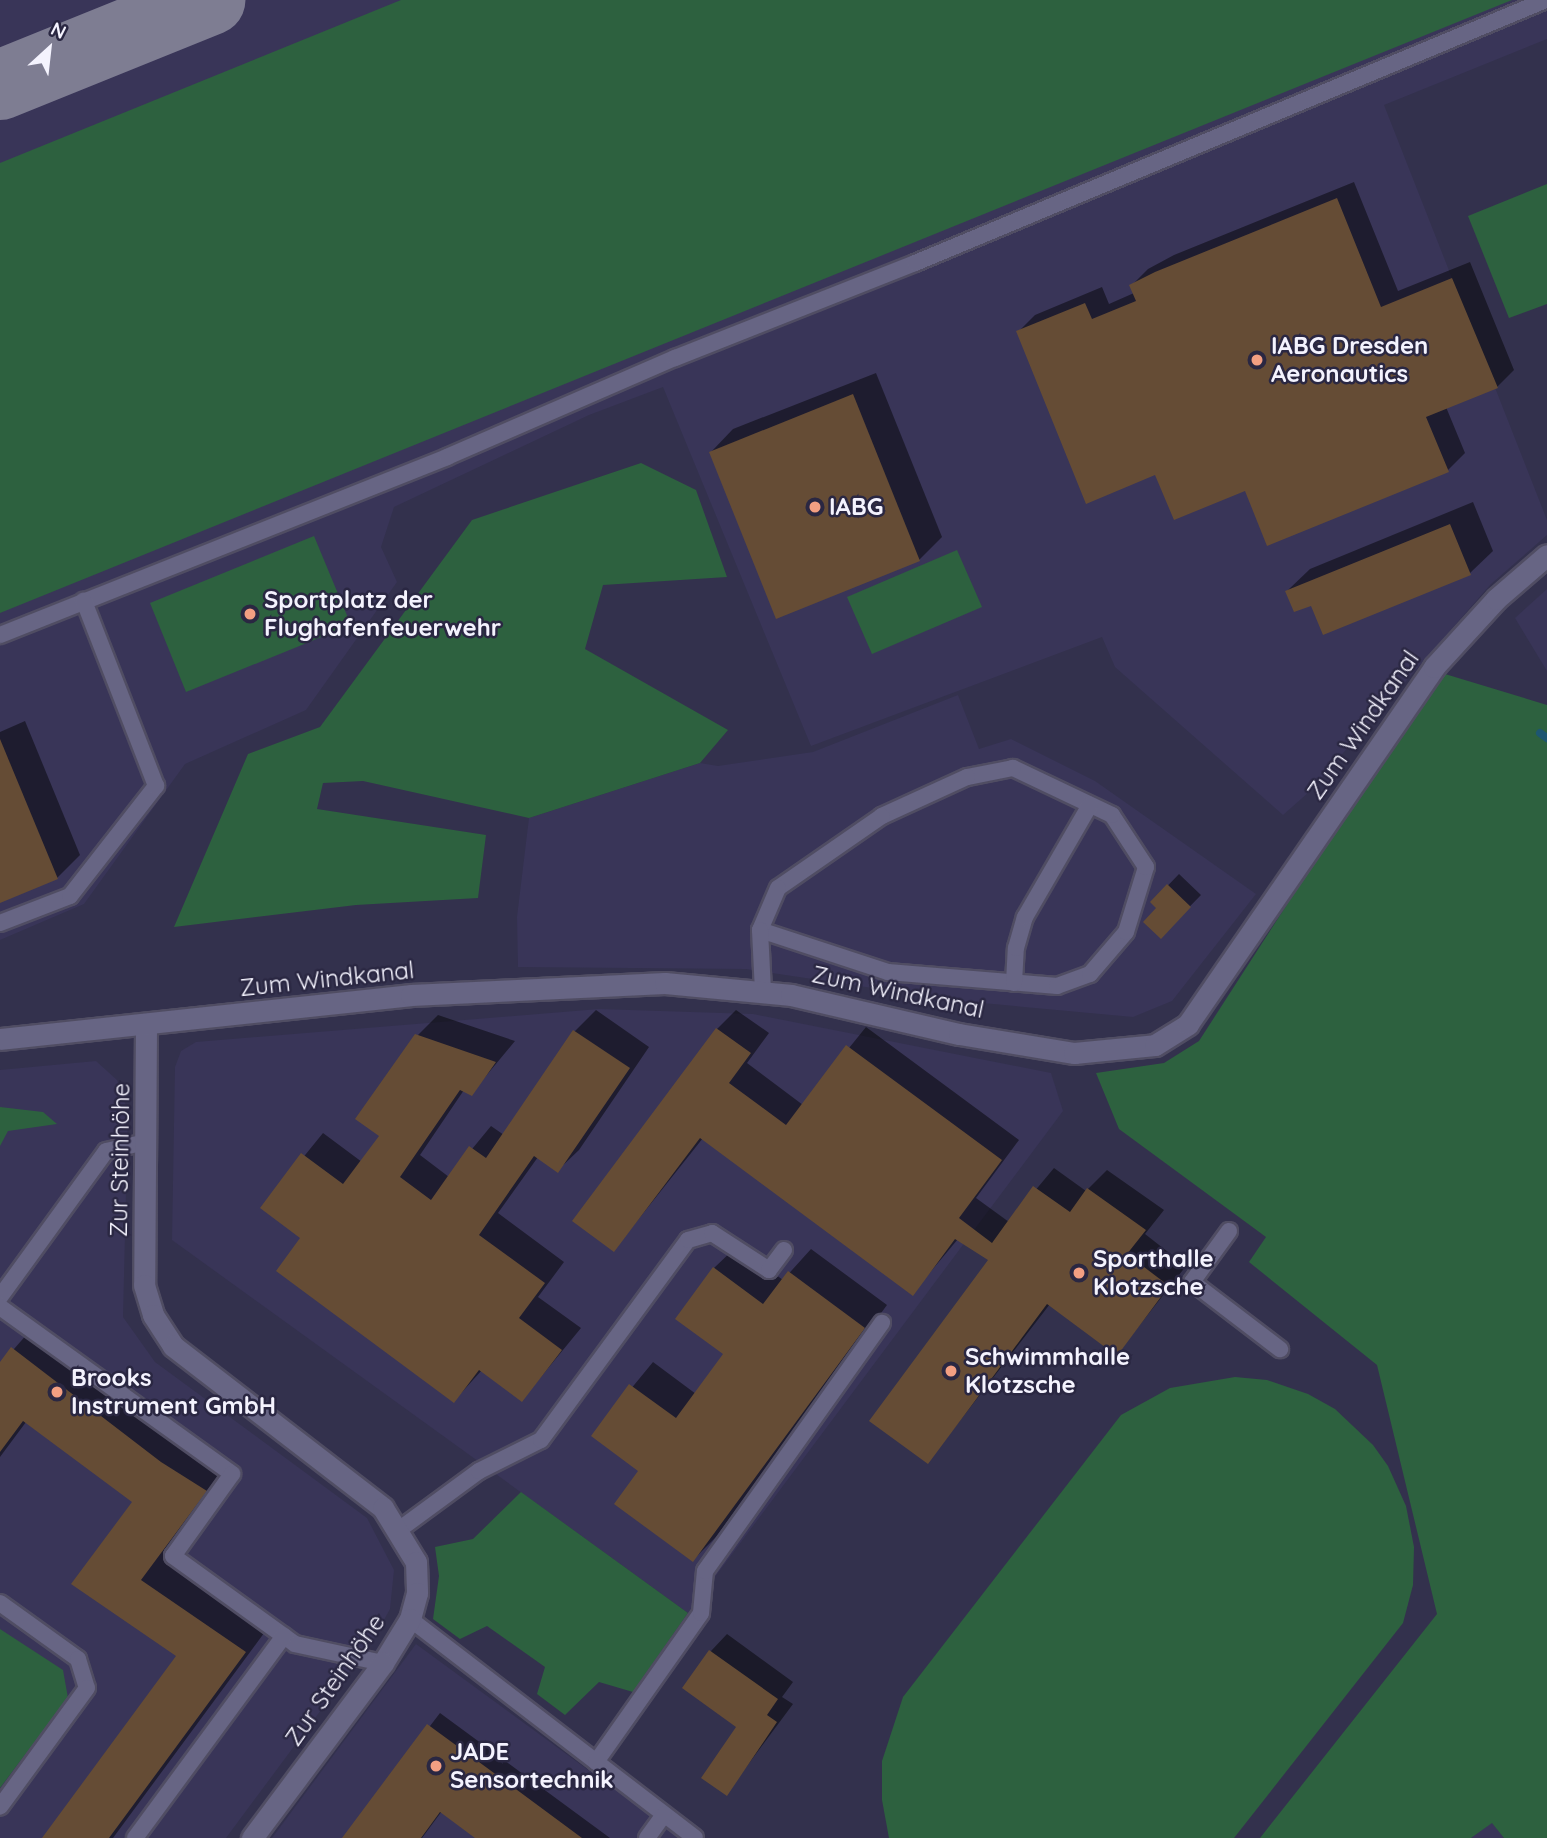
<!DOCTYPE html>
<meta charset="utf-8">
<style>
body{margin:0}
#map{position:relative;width:1547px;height:1838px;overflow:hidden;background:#33314d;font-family:Quicksand,sans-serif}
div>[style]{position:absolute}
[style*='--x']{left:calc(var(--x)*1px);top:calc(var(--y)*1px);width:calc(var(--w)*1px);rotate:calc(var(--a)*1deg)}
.built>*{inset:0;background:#393558}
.green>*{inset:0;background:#2d613f}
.shadow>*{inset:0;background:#0007}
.stream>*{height:8px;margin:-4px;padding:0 4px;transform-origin:4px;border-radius:4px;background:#1d5671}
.taxiway>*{height:70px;margin:-35px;padding:0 35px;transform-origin:35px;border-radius:35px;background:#7e7d92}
.building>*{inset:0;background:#654c35}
.roads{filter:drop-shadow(2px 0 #504d63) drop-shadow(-2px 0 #504d63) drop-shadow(0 2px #504d63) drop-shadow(0 -2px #504d63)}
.lane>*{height:16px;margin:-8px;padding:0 8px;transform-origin:8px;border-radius:8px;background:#676584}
.street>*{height:21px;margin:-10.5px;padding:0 10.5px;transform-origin:10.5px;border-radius:10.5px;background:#676584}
.dots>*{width:19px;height:19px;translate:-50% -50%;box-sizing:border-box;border:4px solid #2a2742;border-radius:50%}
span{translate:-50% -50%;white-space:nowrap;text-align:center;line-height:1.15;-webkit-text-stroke:5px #2a2742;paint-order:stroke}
.poi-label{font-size:24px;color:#f4f3fe;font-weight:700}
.left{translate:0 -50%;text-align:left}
.street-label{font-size:24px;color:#f4f3fe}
.north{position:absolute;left:14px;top:14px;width:70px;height:70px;-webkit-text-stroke:5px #2a2742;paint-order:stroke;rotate:27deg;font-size:19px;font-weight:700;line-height:28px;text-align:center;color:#f4f3fe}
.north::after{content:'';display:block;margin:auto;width:24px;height:32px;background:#f4f3fe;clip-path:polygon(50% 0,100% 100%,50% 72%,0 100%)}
</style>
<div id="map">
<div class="built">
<i style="clip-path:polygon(0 0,1547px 0,1547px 39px,1384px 105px,1547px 520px,1547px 535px,1491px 584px,1309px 792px,1283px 815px,1115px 667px,1102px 637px,811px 746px,663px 387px,589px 415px,394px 507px,381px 547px,397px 582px,306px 710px,185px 764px,84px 904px,0 940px)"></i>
<i style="clip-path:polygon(1547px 589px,1547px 671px,1515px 618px)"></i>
<i style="clip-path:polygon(958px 695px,979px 749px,1011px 739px,1095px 781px,1256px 894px,1172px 1001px,1133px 1017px,960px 1001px,746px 969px,518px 967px,517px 917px,529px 818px,700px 763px,718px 766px,813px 752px)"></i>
<i style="clip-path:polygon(599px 1009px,753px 1014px,1051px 1073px,1063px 1111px,688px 1613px,172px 1240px,175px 1067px,181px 1051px,196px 1042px)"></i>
<i style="clip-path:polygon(96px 1061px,117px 1080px,128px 1111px,123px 1317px,155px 1362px,367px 1518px,394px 1570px,390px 1609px,373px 1640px,226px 1838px,0 1838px,0 1070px)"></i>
<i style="clip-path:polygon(416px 1644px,681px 1838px,272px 1838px)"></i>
<i style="clip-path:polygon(1492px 1822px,1504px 1838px,1471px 1838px)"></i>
</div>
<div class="green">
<i style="clip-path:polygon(401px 0,1512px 0,0 613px,0 163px)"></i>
<i style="clip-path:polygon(1547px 184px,1547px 304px,1509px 318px,1468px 216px)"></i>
<i style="clip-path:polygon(641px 463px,696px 490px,727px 577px,603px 585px,585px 649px,728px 730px,700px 763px,529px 818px,363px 781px,323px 783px,317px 809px,486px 835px,478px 898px,356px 905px,174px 927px,248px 754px,320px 727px,472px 520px)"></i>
<i style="clip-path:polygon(314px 536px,351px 625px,186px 692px,150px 603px)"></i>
<i style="clip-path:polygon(957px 550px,982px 607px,872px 654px,847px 597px)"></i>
<i style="clip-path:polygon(1445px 674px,1547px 705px,1547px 1838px,1504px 1838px,1492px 1823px,1471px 1838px,1260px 1838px,1437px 1614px,1377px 1365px,1249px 1262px,1266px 1237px,1119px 1129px,1096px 1073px,1164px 1063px,1199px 1041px,1404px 723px)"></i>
<i style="clip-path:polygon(0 1107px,43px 1112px,57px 1124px,8px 1131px,0 1146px)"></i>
<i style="clip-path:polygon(1235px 1377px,1267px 1380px,1308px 1394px,1335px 1409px,1373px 1445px,1388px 1466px,1406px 1506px,1414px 1547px,1413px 1585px,1403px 1623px,1234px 1838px,889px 1838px,882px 1800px,882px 1761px,903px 1697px,1121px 1415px,1170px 1388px)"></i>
<i style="clip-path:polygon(521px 1492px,688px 1613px,633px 1692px,599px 1682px,565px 1715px,537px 1694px,545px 1667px,487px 1626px,460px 1639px,433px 1619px,439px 1576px,435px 1547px,473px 1539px)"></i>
<i style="clip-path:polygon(0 1629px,63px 1670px,68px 1698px,0 1788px)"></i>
</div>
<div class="shadow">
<i style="clip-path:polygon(1354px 182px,1398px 291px,1470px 262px,1514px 370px,1497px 387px,1446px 407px,1465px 453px,1448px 470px,1246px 489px,1156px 473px,1018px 332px,1035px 315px,1102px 287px,1109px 304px,1134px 293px,1131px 286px,1148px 269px,1174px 255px)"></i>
<i style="clip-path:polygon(876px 373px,942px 537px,919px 560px,711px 452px,733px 429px)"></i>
<i style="clip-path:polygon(1473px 502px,1493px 551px,1470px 573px,1312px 603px,1287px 591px,1310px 569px)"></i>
<i style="clip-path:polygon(25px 721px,80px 855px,57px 878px,0 901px,0 732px)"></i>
<i style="clip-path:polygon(1179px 874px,1201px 895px,1161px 936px,1158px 908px,1152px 902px)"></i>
<i style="clip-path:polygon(596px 1010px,649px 1047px,579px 1150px,558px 1170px,538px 1157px,498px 1213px,564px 1262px,538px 1297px,581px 1328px,522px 1400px,482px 1370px,454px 1401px,303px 1237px,262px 1208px,323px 1133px,362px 1162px,381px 1135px,417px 1036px,438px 1015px,515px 1041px,471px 1094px,464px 1090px,420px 1155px,449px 1177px,491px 1126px,504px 1135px,575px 1031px)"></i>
<i style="clip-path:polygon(736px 1010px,769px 1033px,747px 1063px,803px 1105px,866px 1027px,1019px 1140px,976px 1198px,1009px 1222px,1054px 1168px,1086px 1191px,1107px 1170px,1164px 1210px,1145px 1234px,1186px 1266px,1117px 1354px,1050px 1304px,928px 1462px,991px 1260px,958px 1239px,912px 1294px,703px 1138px,614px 1250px,717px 1029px)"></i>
<i style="clip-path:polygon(737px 1246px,783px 1280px,811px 1249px,887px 1305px,716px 1537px,693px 1560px,641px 1471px,593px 1435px,653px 1362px,696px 1394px,726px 1354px,714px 1268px)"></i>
<i style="clip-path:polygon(35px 1325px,228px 1468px,163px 1557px,267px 1629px,113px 1838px,44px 1838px,179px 1655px,74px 1584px,134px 1502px,26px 1422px,0 1457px,0 1365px)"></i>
<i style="clip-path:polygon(727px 1634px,793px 1682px,782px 1697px,793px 1704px,727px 1793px,738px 1727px,711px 1651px)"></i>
<i style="clip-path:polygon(440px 1713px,610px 1838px,478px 1838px,442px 1811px,422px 1838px,344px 1838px)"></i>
</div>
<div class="stream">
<i style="--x:1540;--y:733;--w:9;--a:36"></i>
</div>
<div class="taxiway">
<i style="--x:0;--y:85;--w:227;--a:-22"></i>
</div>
<div class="building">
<i style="clip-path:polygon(1337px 198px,1381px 307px,1452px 278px,1498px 388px,1426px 417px,1449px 472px,1267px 546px,1245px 491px,1174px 520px,1155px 475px,1086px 504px,1016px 331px,1085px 303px,1092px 319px,1136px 301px,1129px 285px,1155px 272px)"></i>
<i style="clip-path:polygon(853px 394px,920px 561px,776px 619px,709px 452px)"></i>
<i style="clip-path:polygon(1450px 524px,1471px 575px,1323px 635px,1311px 606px,1294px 612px,1285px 591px)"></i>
<i style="clip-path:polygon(0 739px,58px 879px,0 903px)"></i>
<i style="clip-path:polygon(1167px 884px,1191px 907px,1161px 939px,1143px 922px,1156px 908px,1150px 902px)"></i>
<i style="clip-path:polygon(716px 1028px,751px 1053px,729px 1083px,786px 1125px,846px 1045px,1002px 1160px,959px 1218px,992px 1243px,1033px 1186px,1070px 1212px,1087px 1188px,1146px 1230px,1127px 1254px,1169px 1286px,1117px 1356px,1047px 1304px,928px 1464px,869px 1421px,988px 1260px,955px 1239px,913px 1296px,700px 1138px,614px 1252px,572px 1221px)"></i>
<i style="clip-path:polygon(573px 1030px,630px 1068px,558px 1173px,534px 1156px,479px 1235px,545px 1283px,519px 1318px,562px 1350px,522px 1402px,479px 1370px,454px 1403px,276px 1271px,300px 1238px,260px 1208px,301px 1153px,343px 1184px,379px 1136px,355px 1119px,415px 1034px,496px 1062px,472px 1096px,460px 1090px,400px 1177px,431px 1200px,469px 1146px,486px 1158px)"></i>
<i style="clip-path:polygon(713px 1267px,763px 1304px,788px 1271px,865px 1328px,693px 1562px,614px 1504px,638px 1471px,591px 1436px,629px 1384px,676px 1418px,723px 1354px,675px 1319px)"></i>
<i style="clip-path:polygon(11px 1347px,161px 1462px,207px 1491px,141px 1580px,246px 1652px,109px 1838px,42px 1838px,176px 1656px,71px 1584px,132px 1502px,23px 1421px,0 1452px,0 1362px)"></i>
<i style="clip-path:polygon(709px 1650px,778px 1699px,767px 1715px,777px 1722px,727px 1796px,701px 1778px,736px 1727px,682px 1688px)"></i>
<i style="clip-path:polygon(427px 1724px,494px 1773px,582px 1838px,475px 1838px,440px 1812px,421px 1838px,342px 1838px)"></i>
</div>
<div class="roads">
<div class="lane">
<i style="--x:0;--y:635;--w:481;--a:-21.7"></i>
<i style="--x:447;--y:457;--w:249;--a:-23.5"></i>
<i style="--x:675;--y:358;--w:258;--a:-21.6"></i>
<i style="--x:915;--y:263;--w:684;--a:-22.63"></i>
<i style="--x:0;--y:923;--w:75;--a:-21.1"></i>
<i style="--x:70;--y:896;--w:140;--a:-52"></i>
<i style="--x:156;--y:786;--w:199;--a:-111.3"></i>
<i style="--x:760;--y:930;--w:135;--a:18.2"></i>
<i style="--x:888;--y:972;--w:170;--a:4.7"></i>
<i style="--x:1057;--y:986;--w:35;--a:-20"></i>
<i style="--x:1090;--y:974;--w:55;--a:-49.4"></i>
<i style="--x:1126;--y:932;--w:68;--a:-72.9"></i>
<i style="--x:1146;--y:867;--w:62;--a:-123.2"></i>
<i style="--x:1112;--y:815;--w:110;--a:-154.6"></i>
<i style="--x:1013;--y:768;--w:47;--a:168.9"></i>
<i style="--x:967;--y:777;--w:94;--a:155.4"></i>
<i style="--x:882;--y:816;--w:126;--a:145.3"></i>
<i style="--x:778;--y:888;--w:46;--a:113.2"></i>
<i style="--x:760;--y:930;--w:61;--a:87.2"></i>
<i style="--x:1014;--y:983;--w:35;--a:-87"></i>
<i style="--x:1016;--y:948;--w:32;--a:-74"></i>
<i style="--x:1025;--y:917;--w:129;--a:-59.9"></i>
<i style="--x:1229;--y:1231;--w:63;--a:126"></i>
<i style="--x:1192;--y:1282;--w:111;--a:37.3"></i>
<i style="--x:0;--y:1297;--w:180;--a:-54"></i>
<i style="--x:106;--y:1151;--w:41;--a:-12.7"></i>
<i style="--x:0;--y:1307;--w:286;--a:35.7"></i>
<i style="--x:232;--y:1474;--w:101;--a:125.7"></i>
<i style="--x:173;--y:1556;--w:150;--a:35.8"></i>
<i style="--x:295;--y:1644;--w:90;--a:12.2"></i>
<i style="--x:400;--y:1529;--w:98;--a:-36.3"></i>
<i style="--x:479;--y:1471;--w:69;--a:-26.6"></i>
<i style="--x:541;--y:1440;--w:248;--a:-53.7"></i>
<i style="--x:688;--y:1240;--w:25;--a:-16"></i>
<i style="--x:712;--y:1233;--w:68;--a:33"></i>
<i style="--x:769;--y:1270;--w:25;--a:-53"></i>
<i style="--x:0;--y:1603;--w:96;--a:35.7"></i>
<i style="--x:78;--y:1659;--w:30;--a:73"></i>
<i style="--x:87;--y:1688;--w:147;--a:126.2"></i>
<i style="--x:410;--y:1619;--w:359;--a:37.5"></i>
<i style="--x:596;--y:1762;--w:182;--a:-54.8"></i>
<i style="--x:701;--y:1613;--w:42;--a:-84.6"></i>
<i style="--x:705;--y:1571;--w:305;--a:-54.5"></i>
<i style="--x:135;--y:1838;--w:251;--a:-53.6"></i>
<i style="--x:647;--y:1838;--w:29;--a:-54"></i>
</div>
<div class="street">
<i style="--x:146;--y:1026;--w:259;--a:90.4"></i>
<i style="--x:144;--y:1285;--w:31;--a:73"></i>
<i style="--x:153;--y:1315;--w:37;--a:57"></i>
<i style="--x:173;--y:1346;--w:265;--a:37.6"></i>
<i style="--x:383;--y:1508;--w:63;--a:58.6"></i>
<i style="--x:416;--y:1562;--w:31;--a:88"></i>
<i style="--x:417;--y:1593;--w:27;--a:105"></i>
<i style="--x:410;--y:1619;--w:52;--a:121.5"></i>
<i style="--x:383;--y:1663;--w:219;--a:126.8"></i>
<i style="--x:0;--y:1039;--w:413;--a:-6.1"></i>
<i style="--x:411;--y:995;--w:254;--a:-2.7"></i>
<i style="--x:665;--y:983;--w:127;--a:5.4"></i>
<i style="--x:791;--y:995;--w:172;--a:13.1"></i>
<i style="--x:959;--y:1034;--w:117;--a:9.4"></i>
<i style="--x:1074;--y:1053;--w:81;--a:-5.6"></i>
<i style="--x:1155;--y:1045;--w:39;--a:-32"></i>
<i style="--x:1188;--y:1024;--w:434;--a:-55.4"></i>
<i style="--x:1434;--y:667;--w:92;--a:-47.6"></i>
<i style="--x:1496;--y:599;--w:67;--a:-40.8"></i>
</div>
</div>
<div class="dots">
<i style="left:1257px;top:360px;background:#f39f82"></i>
<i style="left:815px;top:507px;background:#f39f82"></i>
<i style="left:250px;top:614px;background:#f39f82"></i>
<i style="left:1079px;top:1273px;background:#f39f82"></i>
<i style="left:951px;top:1371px;background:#f39f82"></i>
<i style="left:57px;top:1392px;background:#f39f82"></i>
<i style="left:436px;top:1766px;background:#f39f82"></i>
</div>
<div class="poi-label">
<span class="left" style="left:1271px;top:360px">IABG Dresden<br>Aeronautics</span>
<span class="left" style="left:829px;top:507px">IABG</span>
<span class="left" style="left:264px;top:614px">Sportplatz der<br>Flughafenfeuerwehr</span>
<span class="left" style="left:1093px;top:1273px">Sporthalle<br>Klotzsche</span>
<span class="left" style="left:965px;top:1371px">Schwimmhalle<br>Klotzsche</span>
<span class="left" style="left:71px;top:1392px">Brooks<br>Instrument GmbH</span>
<span class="left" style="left:450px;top:1766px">JADE<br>Sensortechnik</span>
</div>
<div class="street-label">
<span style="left:1363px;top:725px;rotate:-55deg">Zum Windkanal</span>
<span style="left:327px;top:979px;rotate:-6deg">Zum Windkanal</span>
<span style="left:898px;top:992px;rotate:12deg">Zum Windkanal</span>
<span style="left:120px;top:1160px;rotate:-89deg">Zur Steinhöhe</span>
<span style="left:335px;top:1680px;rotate:-55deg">Zur Steinhöhe</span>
</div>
<div class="north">N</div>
</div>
